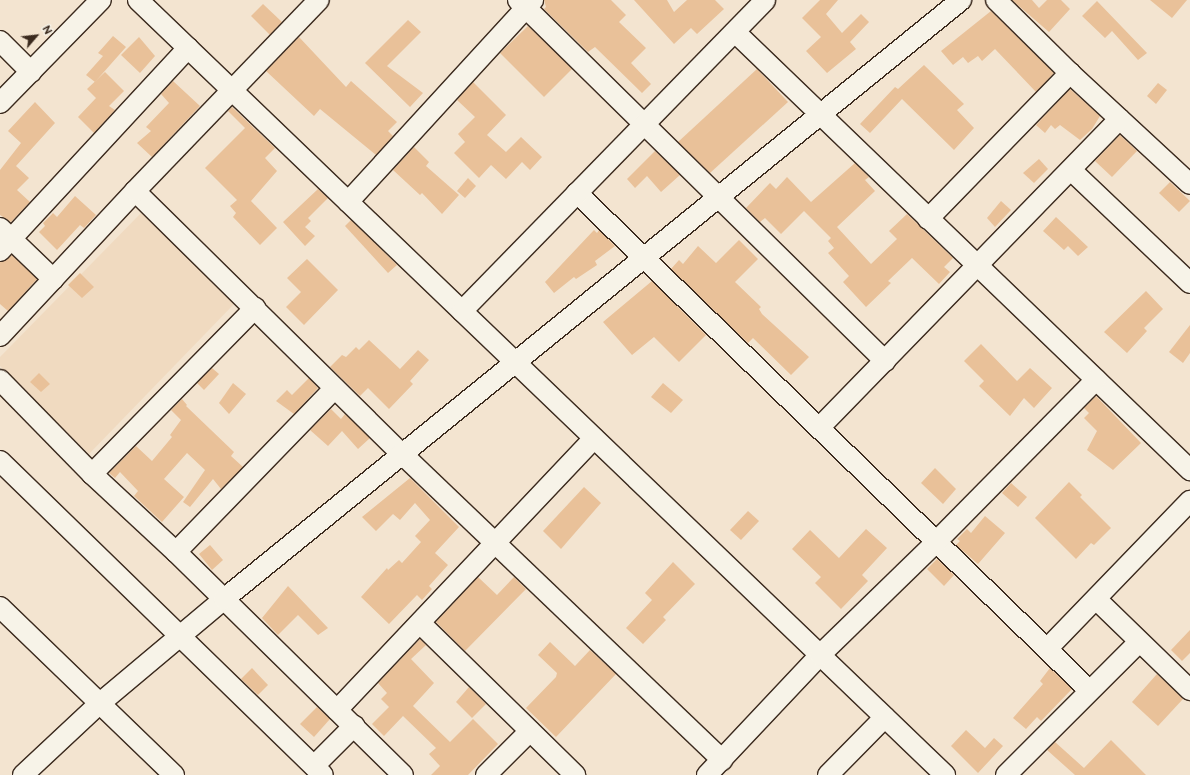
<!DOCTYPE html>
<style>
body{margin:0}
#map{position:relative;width:1190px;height:775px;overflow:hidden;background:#f3e4d0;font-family:"Balsamiq Sans",sans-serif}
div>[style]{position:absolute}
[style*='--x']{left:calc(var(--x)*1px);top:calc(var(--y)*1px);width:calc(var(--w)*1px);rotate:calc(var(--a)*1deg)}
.built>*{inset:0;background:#f0dac0}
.building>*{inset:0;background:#e9c199}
.roads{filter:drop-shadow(1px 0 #3b2a1e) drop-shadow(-1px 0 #3b2a1e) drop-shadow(0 1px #3b2a1e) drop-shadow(0 -1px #3b2a1e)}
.minor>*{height:20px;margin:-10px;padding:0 10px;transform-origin:10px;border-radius:10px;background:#f7f3e8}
span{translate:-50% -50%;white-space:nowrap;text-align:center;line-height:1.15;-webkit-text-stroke:3.5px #f7f3e8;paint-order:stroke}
.north{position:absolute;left:16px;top:16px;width:40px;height:40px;-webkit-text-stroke:3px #f7f3e8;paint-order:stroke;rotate:62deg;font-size:11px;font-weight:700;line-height:16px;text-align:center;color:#3b2a1e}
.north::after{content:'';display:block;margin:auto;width:14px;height:18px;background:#3b2a1e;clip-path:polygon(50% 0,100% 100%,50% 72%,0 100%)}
</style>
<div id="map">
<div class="built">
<i style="clip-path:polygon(142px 212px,235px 303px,89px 454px,0 366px,0 357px)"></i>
</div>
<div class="building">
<i style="clip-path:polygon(544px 0,611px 0,626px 15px,619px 22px,646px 48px,631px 63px,651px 84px,642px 93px,595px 47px,588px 52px,544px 9px,546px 7px)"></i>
<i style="clip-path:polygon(634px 0,667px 0,674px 12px,687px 0,715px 0,724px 9px,697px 34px,691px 28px,674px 44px)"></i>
<i style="clip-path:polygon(820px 0,838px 0,826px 14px,842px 33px,861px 14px,869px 22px,850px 42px,856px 49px,827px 73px,806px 51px,821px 37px,802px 18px)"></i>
<i style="clip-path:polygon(1012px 0,1032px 0,1039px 8px,1047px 0,1061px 0,1070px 9px,1049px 32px)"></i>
<i style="clip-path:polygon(1150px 0,1187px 0,1172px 18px)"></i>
<i style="clip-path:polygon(1097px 1px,1147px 53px,1138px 60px,1112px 31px,1105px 38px,1082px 16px)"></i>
<i style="clip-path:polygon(263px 4px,282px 22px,270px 35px,251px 16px)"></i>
<i style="clip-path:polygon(991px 11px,1054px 73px,1036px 92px,995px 49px,982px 61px,978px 56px,968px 63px,963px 57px,953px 65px,941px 51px)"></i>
<i style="clip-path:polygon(408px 20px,421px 32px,387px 66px,423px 93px,410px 107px,365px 63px)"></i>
<i style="clip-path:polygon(528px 26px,572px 69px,544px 97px,500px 53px)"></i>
<i style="clip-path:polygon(113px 36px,126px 47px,95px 82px,86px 75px,103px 56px,98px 53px)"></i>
<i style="clip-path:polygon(139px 37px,155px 56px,140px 73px,121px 55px)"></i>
<i style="clip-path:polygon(299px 37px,346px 87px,351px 81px,397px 122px,388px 131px,393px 136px,376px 155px,320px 109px,314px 116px,266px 71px)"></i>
<i style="clip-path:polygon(924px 65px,964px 104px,957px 110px,974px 128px,954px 150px,902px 99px,870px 133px,860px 124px,895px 87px,898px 89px)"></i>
<i style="clip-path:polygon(757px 69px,788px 102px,710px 173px,678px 142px)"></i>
<i style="clip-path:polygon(105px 72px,124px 91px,109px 106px,115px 110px,94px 133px,78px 117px,96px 98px,87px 89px)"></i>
<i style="clip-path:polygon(173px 81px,200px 106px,152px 157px,137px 143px,151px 131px,146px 127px,169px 103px,161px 94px)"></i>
<i style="clip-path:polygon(473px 82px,506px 115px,487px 135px,506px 152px,521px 137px,542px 157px,530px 170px,522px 162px,506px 179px,491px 165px,479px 178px,454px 153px,465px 142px,458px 134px,475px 117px,457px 100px)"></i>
<i style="clip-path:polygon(1158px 83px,1167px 90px,1156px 104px,1147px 96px)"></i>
<i style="clip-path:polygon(1070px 89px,1100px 116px,1092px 129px,1080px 140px,1060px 125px,1055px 129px,1051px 125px,1045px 133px,1036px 125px)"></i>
<i style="clip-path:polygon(35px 102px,55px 123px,16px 166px,29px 178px,17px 190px,30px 202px,11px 222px,0 215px,0 170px,21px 143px,8px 131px)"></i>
<i style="clip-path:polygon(232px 107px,275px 148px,265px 158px,277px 171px,251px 201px,277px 228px,260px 245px,233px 217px,236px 213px,230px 206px,237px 200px,205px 168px,245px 128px,228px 111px)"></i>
<i style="clip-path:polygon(1120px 135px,1137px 151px,1112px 177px,1095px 161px)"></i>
<i style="clip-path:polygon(414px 147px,429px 162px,426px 166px,459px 195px,442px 214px,422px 193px,420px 195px,393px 170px)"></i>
<i style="clip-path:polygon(655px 151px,680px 175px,661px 192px,647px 176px,635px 188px,627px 179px)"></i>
<i style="clip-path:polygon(1039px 159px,1048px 169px,1034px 183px,1023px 173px)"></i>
<i style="clip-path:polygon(855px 163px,869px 177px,865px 180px,875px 191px,837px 227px,871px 264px,897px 239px,889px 231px,907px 214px,953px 258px,944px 267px,950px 272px,939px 284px,912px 258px,888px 281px,891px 283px,866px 307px,843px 282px,849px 276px,828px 253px,834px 248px,828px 241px,831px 238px,804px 211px,781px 234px,765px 218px,760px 222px,746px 208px,770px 183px,776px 189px,787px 177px,811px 202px)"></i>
<i style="clip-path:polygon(468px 178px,476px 186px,465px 198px,457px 191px)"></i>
<i style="clip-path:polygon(1170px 182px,1190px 201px,1179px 212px,1159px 193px)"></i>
<i style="clip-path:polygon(318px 189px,328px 198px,308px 218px,311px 221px,305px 227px,315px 236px,305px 246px,283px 222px)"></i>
<i style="clip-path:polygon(75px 196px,96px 215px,84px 228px,80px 225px,57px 250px,39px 232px,45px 226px,43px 223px,53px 213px,57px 217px)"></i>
<i style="clip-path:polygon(1001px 201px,1011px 210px,995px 227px,987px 218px)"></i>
<i style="clip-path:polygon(1056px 217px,1088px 247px,1078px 256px,1068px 246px,1064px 250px,1043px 231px)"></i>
<i style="clip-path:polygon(351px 220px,397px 265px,388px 273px,345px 226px)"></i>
<i style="clip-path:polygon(594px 230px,597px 233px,599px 230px,615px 246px,595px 261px,597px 265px,576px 279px,574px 277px,554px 293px,545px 282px)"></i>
<i style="clip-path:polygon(739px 240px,758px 259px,735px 282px,761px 307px,759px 309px,762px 314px,809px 357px,791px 375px,753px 338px,748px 343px,671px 269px,679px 260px,683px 264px,698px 246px,716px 263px)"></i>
<i style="clip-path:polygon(12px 255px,37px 279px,8px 311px,0 304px,0 262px)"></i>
<i style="clip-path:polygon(307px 259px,338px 290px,304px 325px,286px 307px,301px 292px,287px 278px)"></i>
<i style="clip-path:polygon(80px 273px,94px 287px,82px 298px,68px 285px)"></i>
<i style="clip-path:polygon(652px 281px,706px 335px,679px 362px,654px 337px,632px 355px,603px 322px)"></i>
<i style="clip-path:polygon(1146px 291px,1163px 309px,1144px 328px,1147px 331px,1127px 353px,1104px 332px)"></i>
<i style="clip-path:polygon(1190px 325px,1190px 353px,1183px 363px,1169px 352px)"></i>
<i style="clip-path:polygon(369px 340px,400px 369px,418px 350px,429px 360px,410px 381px,413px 384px,389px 409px,368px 388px,360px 396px,330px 367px,342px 355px,346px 357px,356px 347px,359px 350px)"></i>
<i style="clip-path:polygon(981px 344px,1017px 381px,1030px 368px,1052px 388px,1034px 408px,1024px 398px,1010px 416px,979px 386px,984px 381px,964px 361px)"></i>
<i style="clip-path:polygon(212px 368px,219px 374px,204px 390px,197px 383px)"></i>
<i style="clip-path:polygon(39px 373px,50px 384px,41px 392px,30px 382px)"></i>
<i style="clip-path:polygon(309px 378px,318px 388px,294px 414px,276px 401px,287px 390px,292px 395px)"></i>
<i style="clip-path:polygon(233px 383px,246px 394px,229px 414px,219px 403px)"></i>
<i style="clip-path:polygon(663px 383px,683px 400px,671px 413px,651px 397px)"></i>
<i style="clip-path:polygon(1096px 396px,1141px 443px,1113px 470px,1087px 450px,1097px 431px,1084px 418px,1089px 413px,1084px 408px)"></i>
<i style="clip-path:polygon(182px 399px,187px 405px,186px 406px,234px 452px,231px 456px,243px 467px,221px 489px,213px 479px,190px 507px,183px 502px,205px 470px,187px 453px,164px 479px,184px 497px,162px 522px,134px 496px,138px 491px,120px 472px,115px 478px,109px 473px,136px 446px,152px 461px,172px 437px,170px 435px,181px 420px,171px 410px)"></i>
<i style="clip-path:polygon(331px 409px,341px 419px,345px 414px,370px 438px,358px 449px,342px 431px,328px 446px,310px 430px)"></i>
<i style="clip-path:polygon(935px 468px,956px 489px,943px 504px,921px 483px)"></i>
<i style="clip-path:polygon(410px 478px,459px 527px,435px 553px,448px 565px,429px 586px,432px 589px,422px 600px,417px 595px,389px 624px,361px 597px,387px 568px,388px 570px,399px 560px,402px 563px,421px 542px,415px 536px,430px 520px,415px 503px,400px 520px,393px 514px,376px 531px,362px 517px)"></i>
<i style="clip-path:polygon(1069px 482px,1082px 495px,1080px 497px,1111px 528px,1094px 545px,1091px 543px,1076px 559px,1035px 518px)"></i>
<i style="clip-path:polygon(1011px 483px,1027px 497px,1018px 507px,1002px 493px)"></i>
<i style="clip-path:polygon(584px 487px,601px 503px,561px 549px,543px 531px)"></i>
<i style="clip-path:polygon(748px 511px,759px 521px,741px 540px,730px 530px)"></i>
<i style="clip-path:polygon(985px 516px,1005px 533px,978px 564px,956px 545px,960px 541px,957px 539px,967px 529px,971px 533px)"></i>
<i style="clip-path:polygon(866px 529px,887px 548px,862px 575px,868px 581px,841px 609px,815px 583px,821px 577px,792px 549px,810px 530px,839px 558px)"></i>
<i style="clip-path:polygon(210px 545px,223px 560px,212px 570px,199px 554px)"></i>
<i style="clip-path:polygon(937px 559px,954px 575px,944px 586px,927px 569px)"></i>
<i style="clip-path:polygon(673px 562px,695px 584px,663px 617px,666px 620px,643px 644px,626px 628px,652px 600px,645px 593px)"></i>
<i style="clip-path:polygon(478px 577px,497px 595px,514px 577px,526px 589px,465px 651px,436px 622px)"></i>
<i style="clip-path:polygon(288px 586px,328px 628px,318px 635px,298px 615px,278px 635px,262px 618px)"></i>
<i style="clip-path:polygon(1190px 630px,1190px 653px,1182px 661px,1171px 650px)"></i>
<i style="clip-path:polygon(420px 639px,426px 645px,411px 659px,434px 683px,413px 706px,450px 742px,473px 719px,498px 744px,468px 775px,431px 775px,440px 766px,429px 754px,436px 748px,403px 716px,384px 736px,372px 724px,389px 707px,381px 699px,387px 693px,378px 683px)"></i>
<i style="clip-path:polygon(550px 642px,575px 666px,590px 650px,616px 674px,556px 737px,526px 708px,556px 677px,557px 673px,538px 655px)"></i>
<i style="clip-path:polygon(252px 668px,268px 685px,258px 695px,241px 679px)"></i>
<i style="clip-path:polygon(1050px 668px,1072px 689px,1041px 721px,1037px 717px,1026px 729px,1013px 718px,1043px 684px,1040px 681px)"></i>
<i style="clip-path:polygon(1157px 674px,1183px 699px,1158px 726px,1132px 702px)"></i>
<i style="clip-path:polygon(469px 687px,486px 704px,472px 718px,456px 702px)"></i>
<i style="clip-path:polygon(317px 707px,330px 719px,314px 737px,300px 724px)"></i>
<i style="clip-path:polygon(966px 730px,985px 748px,994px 738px,1003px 746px,978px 773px,951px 746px)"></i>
<i style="clip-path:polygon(1111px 740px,1146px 775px,1075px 775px,1047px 750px,1055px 742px,1084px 768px)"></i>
</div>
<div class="roads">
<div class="minor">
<i style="--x:138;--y:0;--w:1119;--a:43.84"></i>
<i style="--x:518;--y:0;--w:515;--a:44.53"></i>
<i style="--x:996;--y:0;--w:104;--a:44.6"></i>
<i style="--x:1070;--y:73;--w:163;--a:42.8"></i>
<i style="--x:735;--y:32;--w:632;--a:43.91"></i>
<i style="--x:0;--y:41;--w:44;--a:45"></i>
<i style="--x:0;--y:103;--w:144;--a:-45.6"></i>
<i style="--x:1071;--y:170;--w:164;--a:43.5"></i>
<i style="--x:135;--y:191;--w:375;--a:44.6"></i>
<i style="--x:402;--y:454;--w:443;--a:43.7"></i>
<i style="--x:577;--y:193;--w:714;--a:44.15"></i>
<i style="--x:348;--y:202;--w:274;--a:-47.5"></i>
<i style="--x:928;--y:219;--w:204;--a:-45.8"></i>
<i style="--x:0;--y:228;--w:74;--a:43.9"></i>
<i style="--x:0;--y:251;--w:277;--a:-47.2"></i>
<i style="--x:462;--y:311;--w:434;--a:-45.7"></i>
<i style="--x:0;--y:336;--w:198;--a:-47"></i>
<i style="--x:135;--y:191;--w:265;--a:-46.1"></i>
<i style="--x:0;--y:380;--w:132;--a:45.6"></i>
<i style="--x:92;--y:474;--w:115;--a:42.9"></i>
<i style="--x:176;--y:552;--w:318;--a:44.5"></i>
<i style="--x:819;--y:428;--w:431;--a:-45.8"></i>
<i style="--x:0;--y:461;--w:450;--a:44.2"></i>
<i style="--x:92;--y:474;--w:233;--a:-45.5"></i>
<i style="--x:176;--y:552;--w:228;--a:-45.9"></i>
<i style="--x:1096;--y:599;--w:131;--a:44.1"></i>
<i style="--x:0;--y:607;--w:242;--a:44"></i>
<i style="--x:421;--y:624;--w:216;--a:44.4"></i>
<i style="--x:1047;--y:649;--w:206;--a:-46"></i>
<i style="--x:337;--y:710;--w:374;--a:-46.6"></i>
<i style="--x:314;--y:766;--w:57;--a:-45"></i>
<i style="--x:23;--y:775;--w:104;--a:-43.1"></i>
<i style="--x:99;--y:704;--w:163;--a:-40"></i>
<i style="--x:224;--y:599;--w:950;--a:-39.1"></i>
<i style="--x:486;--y:775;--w:62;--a:-45"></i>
<i style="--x:707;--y:775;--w:165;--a:-46.7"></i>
<i style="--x:820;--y:655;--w:162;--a:-44.2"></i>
<i style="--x:936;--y:542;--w:228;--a:-45.4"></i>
<i style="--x:828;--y:775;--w:81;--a:-45.5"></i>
<i style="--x:1006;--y:775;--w:188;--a:-45"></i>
</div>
</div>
<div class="north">N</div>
</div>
